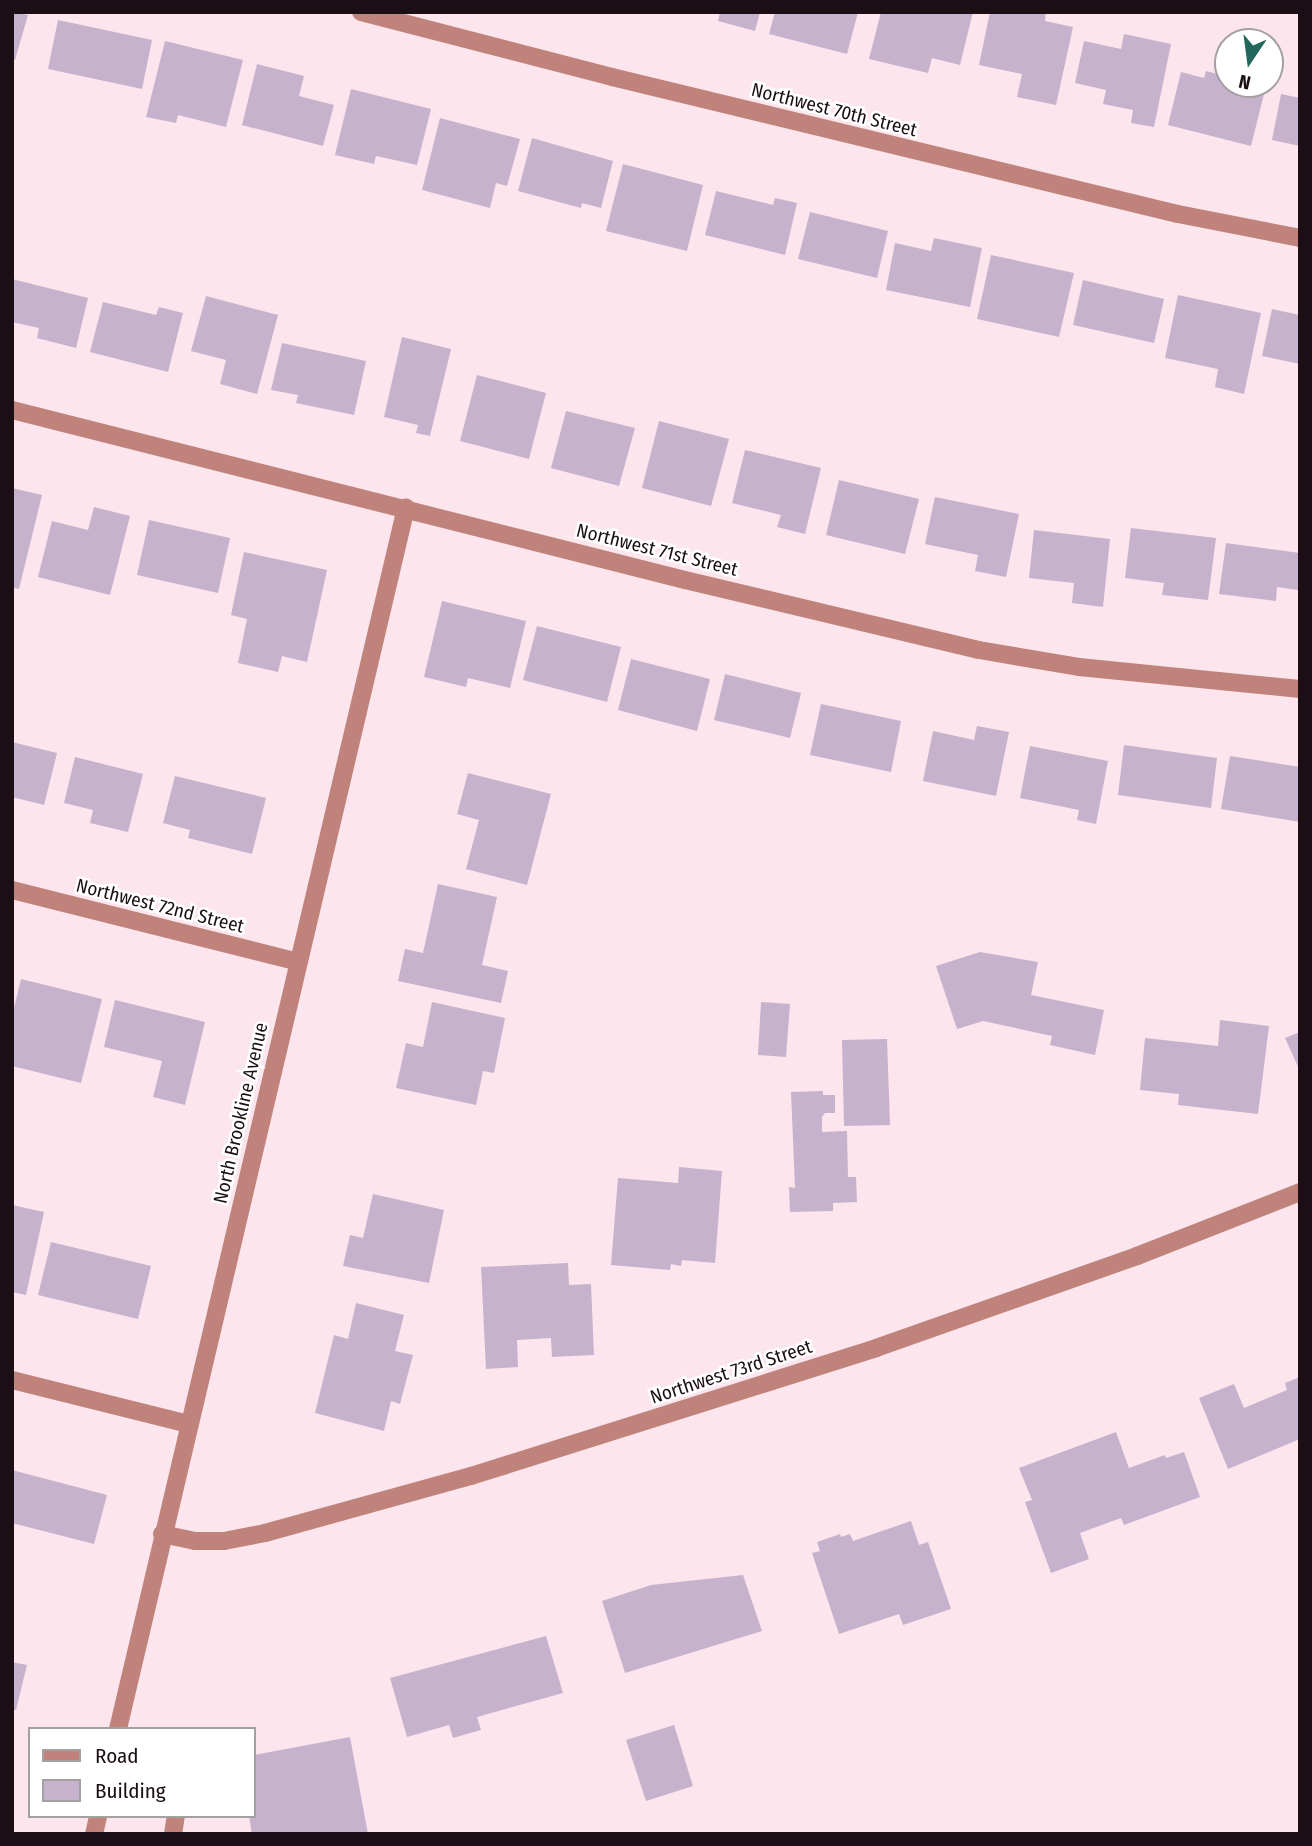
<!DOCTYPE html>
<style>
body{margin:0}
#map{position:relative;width:1312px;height:1846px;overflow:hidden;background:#fce5ed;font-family:"Fira Sans Condensed",sans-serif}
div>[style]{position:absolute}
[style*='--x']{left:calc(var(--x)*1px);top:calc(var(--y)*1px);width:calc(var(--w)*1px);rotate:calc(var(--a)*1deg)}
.building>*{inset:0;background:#c7b2ce}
.lane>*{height:18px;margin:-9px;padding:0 9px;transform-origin:9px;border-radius:9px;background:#c0837b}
.street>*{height:18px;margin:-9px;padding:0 9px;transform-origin:9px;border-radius:9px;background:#c0837b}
span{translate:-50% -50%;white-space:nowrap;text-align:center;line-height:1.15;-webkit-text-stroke:5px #fff;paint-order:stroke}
.street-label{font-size:19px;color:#1b0e14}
.frame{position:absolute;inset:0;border:14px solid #1b0e14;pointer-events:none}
.legend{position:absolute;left:28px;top:1727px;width:228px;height:91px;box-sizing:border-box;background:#fff;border:2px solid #a49fa1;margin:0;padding:9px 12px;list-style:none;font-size:21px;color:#1b0e14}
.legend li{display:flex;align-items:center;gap:14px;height:35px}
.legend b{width:35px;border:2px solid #a49fa1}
.north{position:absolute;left:1214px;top:28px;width:70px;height:70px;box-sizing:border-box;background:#fff;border:2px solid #a49fa1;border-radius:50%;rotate:193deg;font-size:19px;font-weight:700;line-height:28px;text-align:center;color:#1b0e14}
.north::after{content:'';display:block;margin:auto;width:24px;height:32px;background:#21675b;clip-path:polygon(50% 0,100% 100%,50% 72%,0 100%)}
</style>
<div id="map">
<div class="building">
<i style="clip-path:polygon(12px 12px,28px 15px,15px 60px,12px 60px)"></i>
<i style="clip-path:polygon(720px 12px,760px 12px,755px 31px,718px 21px)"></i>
<i style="clip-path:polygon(775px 12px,858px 12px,847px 54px,769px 34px)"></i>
<i style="clip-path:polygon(881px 12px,973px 12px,960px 65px,932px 58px,928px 73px,869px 59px)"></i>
<i style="clip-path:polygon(990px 12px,1046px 12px,1045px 21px,1073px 27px,1056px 105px,1017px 97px,1022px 74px,979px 65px)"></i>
<i style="clip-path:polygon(58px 20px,152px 40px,142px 89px,48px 69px)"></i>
<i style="clip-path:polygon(1124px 34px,1171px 44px,1154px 127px,1131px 123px,1133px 110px,1103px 104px,1106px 90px,1075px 83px,1084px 41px,1121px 49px)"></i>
<i style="clip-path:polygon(165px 41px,243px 60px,226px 127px,178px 115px,176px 123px,146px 117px)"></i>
<i style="clip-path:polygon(257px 64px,304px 76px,299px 96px,334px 105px,323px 146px,242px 125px)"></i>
<i style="clip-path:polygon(1206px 71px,1228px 77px,1228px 84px,1266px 86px,1251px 146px,1168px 125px,1181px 72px,1204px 78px)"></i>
<i style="clip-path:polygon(351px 89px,431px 109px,417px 165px,376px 156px,374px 164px,335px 155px)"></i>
<i style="clip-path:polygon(1281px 94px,1300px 98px,1300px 146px,1272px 140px)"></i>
<i style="clip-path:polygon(440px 118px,520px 139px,507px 186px,496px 183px,490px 208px,422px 190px)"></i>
<i style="clip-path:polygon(532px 138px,613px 161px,601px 208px,582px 203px,581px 208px,518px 191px)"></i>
<i style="clip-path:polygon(623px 164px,703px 185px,687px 251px,606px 231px)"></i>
<i style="clip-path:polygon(716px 191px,773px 205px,775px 198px,797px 203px,785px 255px,705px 235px)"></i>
<i style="clip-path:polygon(810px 212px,888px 231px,877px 278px,798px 259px)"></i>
<i style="clip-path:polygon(934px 238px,982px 248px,970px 307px,886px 290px,895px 243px,931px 251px)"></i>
<i style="clip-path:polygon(991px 255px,1074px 273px,1059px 337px,977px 319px)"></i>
<i style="clip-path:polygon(12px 279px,88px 298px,76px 348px,37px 338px,39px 328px,12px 322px)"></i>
<i style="clip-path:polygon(1083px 280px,1164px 299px,1154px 343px,1073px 325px)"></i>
<i style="clip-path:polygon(1178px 295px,1261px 313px,1244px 394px,1215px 387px,1218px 369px,1165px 358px)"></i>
<i style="clip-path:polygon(206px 296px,278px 315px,257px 394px,220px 384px,226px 360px,191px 351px)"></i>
<i style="clip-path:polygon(103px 302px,156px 315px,159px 307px,183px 313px,168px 372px,90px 352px)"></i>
<i style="clip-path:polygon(1272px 309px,1300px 315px,1300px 364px,1262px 356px)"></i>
<i style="clip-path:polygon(402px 337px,451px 349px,430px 436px,416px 433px,418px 425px,384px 417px)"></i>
<i style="clip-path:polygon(282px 343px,366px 361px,354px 415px,296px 403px,298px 395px,271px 390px)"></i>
<i style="clip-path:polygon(477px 375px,546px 393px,529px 459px,460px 441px)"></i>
<i style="clip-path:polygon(566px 411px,635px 428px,619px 486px,551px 468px)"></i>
<i style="clip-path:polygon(659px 421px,729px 439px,711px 506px,642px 488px)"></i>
<i style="clip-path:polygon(745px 450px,821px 468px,805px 534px,777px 527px,781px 515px,732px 503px)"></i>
<i style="clip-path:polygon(839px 480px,919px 499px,905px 554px,826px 535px)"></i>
<i style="clip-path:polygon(12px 488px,42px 495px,19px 589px,12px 587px)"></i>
<i style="clip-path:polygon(935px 497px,1019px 514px,1006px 577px,975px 571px,978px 555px,925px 544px)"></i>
<i style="clip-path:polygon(94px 507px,130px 516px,110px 595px,38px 577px,52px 521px,88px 530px)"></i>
<i style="clip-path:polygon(149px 520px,230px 538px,218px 593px,137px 575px)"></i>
<i style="clip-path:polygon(1131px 528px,1216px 538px,1208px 600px,1162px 595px,1164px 583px,1125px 578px)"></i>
<i style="clip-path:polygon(1034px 530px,1110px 539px,1103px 607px,1072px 603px,1074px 583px,1029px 578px)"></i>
<i style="clip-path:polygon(1226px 543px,1300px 553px,1298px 590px,1277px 587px,1276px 601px,1219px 594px)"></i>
<i style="clip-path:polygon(244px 552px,327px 570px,307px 662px,282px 656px,278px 672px,238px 663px,247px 619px,231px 615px)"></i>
<i style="clip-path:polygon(442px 601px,526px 621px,510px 688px,468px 678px,466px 687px,424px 677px)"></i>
<i style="clip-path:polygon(537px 626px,621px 647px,607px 702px,523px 680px)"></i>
<i style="clip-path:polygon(631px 659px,710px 679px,697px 731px,618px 710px)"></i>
<i style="clip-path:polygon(725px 674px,801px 693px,790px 738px,714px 720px)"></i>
<i style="clip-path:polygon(821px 704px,901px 721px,891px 772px,810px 755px)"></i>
<i style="clip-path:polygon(977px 726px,1009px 732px,996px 796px,923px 781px,933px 731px,974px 740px)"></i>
<i style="clip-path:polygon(12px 742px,57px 753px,44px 805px,12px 797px)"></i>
<i style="clip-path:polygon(1124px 745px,1217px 758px,1211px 808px,1118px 795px)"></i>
<i style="clip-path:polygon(1030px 746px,1108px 761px,1096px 824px,1077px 820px,1079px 810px,1020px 798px)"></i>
<i style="clip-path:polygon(1230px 756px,1300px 767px,1300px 822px,1221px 809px)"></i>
<i style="clip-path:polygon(75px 757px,143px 774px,128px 832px,90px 823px,93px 810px,64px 803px)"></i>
<i style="clip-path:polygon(468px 773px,551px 794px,527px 885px,466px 869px,479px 820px,457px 814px)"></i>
<i style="clip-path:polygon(175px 776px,266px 798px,252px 854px,188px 838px,190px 830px,163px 823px)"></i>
<i style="clip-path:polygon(438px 884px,497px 897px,482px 965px,508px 971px,501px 1003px,398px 981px,405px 949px,423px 953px)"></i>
<i style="clip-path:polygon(980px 952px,1038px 962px,1031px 995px,1104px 1010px,1095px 1055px,1050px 1045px,1052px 1036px,983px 1021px,957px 1029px,936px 966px)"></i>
<i style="clip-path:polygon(21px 979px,102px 999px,81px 1083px,12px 1066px,12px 1016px)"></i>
<i style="clip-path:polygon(115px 1000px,205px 1022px,185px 1105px,153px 1097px,162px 1061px,104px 1047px)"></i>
<i style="clip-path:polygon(432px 1002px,505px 1018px,494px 1073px,483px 1071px,476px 1105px,396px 1088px,406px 1043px,423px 1047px)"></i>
<i style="clip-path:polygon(761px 1002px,790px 1004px,786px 1057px,758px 1055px)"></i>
<i style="clip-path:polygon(1220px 1020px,1269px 1026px,1258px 1114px,1178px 1105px,1179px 1094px,1140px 1090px,1145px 1038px,1218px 1046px)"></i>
<i style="clip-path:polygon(1300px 1032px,1300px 1071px,1285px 1038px)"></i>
<i style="clip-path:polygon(887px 1039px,890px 1125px,844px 1126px,842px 1040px)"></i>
<i style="clip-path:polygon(823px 1091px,823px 1095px,835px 1095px,835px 1113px,825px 1113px,822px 1117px,822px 1132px,847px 1131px,848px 1177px,856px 1177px,857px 1202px,833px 1203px,833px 1211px,790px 1212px,789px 1187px,795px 1188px,791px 1092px)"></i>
<i style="clip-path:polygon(679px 1167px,722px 1171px,715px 1263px,682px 1260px,681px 1266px,671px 1264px,670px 1270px,611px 1265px,618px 1178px,678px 1183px)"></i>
<i style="clip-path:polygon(373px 1194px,444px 1210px,429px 1283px,343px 1266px,350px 1235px,363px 1238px)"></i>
<i style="clip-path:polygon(12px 1205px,44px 1212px,26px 1295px,12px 1292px)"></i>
<i style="clip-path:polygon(51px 1242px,151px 1266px,138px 1319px,38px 1295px)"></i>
<i style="clip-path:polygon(568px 1263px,569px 1285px,591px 1284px,594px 1355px,552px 1357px,551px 1338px,517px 1340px,518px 1367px,486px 1369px,481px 1267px)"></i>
<i style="clip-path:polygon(356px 1303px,404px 1315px,395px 1351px,413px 1355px,400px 1404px,391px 1401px,384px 1431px,315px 1413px,334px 1335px,348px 1339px)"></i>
<i style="clip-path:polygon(1300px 1377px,1300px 1439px,1228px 1469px,1199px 1398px,1234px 1384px,1244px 1408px,1287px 1390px,1285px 1383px)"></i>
<i style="clip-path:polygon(1116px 1432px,1129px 1468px,1165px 1455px,1166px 1458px,1184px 1452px,1200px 1497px,1124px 1525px,1121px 1518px,1080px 1533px,1089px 1559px,1051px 1573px,1025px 1502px,1032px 1500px,1019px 1468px)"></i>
<i style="clip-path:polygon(12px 1470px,107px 1495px,94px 1544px,12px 1523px)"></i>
<i style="clip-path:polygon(911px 1521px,919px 1545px,928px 1542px,951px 1609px,903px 1625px,899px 1614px,839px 1634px,812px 1553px,820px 1551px,817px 1542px,840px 1534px,841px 1537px,850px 1534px,853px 1541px)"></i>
<i style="clip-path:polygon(743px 1575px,762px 1631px,625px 1673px,602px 1601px,651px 1585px)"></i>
<i style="clip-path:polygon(546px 1636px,563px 1693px,477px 1717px,481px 1730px,453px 1738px,449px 1725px,407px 1737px,390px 1678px)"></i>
<i style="clip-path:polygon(12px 1662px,27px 1665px,16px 1710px,12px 1709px)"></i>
<i style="clip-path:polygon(674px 1725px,693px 1786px,646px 1801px,626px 1740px)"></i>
<i style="clip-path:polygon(350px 1737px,368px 1834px,252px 1834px,249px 1816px,254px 1816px,254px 1755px)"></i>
</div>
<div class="lane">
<i style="--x:173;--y:1834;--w:18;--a:-81"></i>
</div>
<div class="street">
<i style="--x:361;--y:12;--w:259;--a:14.5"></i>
<i style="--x:612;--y:77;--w:582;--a:13.61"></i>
<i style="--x:1178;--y:214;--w:124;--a:11.1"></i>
<i style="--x:12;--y:410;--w:694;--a:14.18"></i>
<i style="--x:685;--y:580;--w:302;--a:13.4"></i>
<i style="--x:979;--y:650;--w:101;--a:9.6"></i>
<i style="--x:1079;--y:667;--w:222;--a:5.7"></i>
<i style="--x:12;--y:890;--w:295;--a:14.1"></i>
<i style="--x:12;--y:1380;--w:182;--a:14"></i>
<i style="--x:162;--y:1534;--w:34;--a:12"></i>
<i style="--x:195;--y:1541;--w:29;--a:0"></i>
<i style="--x:224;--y:1541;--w:42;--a:-11"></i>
<i style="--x:265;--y:1533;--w:214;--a:-15.5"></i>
<i style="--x:471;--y:1476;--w:425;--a:-17.5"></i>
<i style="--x:876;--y:1348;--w:277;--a:-19.4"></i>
<i style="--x:1137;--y:1256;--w:175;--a:-21.4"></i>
<i style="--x:118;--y:1729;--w:1255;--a:-76.73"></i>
<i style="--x:94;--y:1834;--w:18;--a:-77"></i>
</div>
<div class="street-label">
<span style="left:834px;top:110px;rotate:14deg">Northwest 70th Street</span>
<span style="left:657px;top:550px;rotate:14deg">Northwest 71st Street</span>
<span style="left:160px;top:906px;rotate:14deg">Northwest 72nd Street</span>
<span style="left:241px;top:1113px;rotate:-77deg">North Brookline Avenue</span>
<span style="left:731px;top:1372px;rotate:-18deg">Northwest 73rd Street</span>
</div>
<div class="frame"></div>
<ul class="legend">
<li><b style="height:9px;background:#c0837b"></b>Road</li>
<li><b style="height:19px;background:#c7b2ce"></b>Building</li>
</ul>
<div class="north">N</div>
</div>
